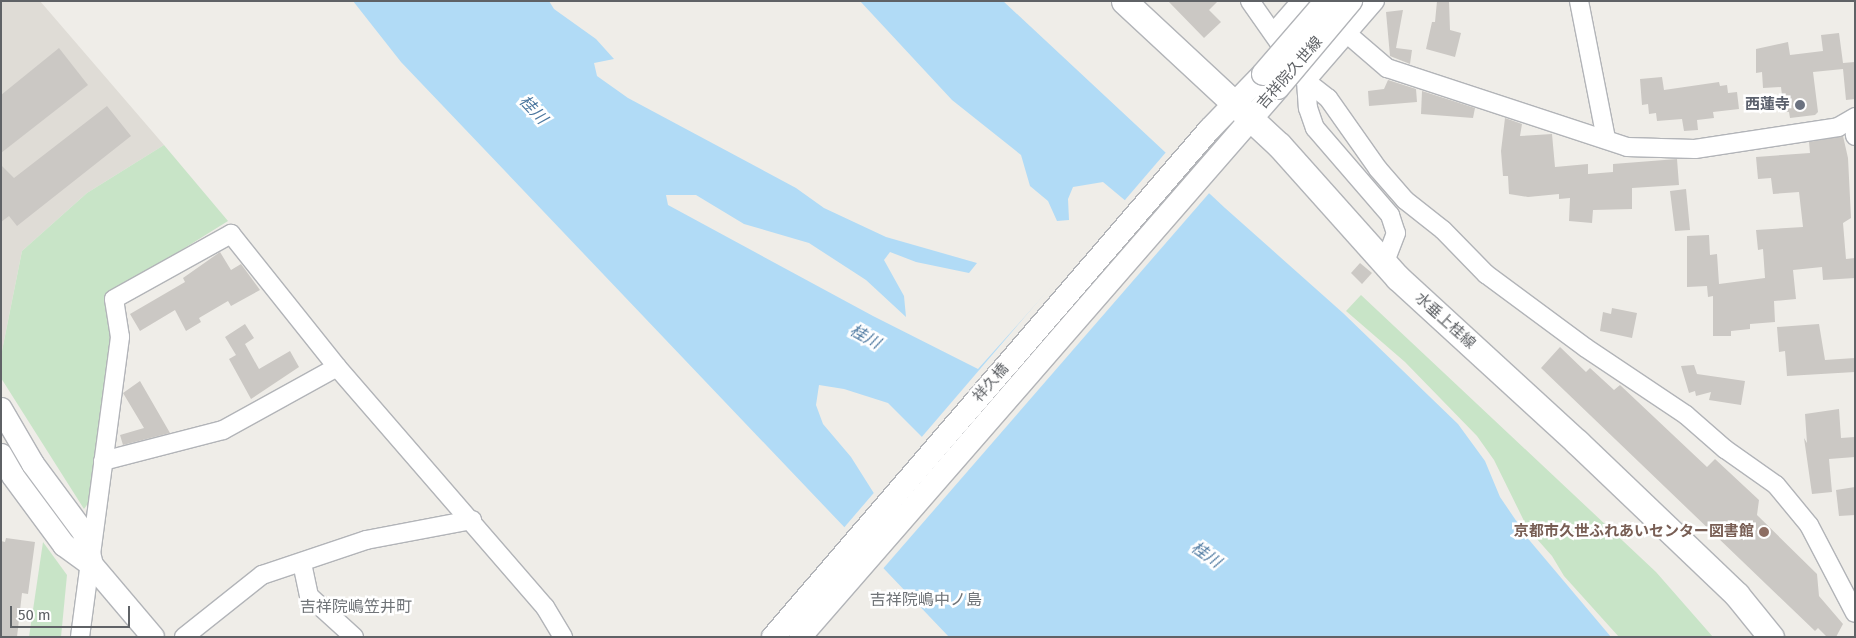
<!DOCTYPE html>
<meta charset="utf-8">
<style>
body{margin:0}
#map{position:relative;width:1856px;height:638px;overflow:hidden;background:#efede8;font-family:"Fira Sans","Noto Sans JP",sans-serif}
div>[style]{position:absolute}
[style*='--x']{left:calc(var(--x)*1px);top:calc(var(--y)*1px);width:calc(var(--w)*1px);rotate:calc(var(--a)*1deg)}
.education>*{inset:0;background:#dfdcd6}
.green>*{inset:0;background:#c8e4c7}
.water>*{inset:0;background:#b1dbf6}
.pier>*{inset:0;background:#efede8}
.building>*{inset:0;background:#cbc8c4}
.roads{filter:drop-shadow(1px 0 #b2b4b8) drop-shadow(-1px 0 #b2b4b8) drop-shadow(0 1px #b2b4b8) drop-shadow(0 -1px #b2b4b8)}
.minor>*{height:18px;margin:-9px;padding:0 9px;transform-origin:9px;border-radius:9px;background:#fff}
.tertiary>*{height:22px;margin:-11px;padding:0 11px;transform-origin:11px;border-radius:11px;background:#fff}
.secondary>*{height:25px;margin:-12.5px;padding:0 12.5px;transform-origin:12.5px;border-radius:12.5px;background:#fff}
.bridges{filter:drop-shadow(1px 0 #b2b4b8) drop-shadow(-1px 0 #b2b4b8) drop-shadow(0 1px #b2b4b8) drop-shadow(0 -1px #b2b4b8)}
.tertiary-bridge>*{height:22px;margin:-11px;padding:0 11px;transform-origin:11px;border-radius:11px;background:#fff}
.dots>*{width:14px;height:14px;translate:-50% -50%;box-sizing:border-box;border:2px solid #fff;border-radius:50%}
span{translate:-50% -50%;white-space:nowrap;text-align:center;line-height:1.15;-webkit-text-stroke:5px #fff;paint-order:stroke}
.street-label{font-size:15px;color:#5f6266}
.worship-label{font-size:15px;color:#5b616d;font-weight:700}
.right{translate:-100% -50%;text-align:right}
.education-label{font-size:15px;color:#785e54;font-weight:700}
.water-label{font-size:16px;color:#4b779f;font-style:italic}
.neighbourhood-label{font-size:16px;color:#707478}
.frame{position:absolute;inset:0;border:2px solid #5f6266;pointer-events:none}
.scale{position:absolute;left:10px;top:606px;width:120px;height:22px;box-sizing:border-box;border:2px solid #5f6266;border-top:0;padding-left:6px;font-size:15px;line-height:18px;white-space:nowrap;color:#5f6266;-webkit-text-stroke:4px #fff;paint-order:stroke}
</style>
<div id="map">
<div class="education">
<i style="clip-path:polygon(1px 1px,40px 1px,164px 145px,87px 193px,22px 251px,1px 356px)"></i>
</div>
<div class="green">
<i style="clip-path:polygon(164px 145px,228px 221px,106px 297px,111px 344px,89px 502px,84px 509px,1px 378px,1px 356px,22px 251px,87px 193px)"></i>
<i style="clip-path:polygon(1361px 295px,1656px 572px,1713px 637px,1619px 637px,1564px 576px,1552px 556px,1528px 529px,1494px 460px,1477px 436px,1405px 362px,1346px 311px)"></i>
<i style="clip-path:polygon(43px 542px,67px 575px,61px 637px,29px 637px)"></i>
</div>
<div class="water">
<i style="clip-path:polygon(evenodd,353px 1px,549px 1px,554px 9px,596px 39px,614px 59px,594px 63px,597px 76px,628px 98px,796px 188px,824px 208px,886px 237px,977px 263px,969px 273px,916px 262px,890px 252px,884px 260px,904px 296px,906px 317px,866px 280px,809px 243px,744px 224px,696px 195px,666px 195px,668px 205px,873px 316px,978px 369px,1127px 202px,1103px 182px,1073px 187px,1068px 199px,1069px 220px,1057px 221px,1048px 201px,1030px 186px,1021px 155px,952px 100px,860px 1px,1003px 1px,1225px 208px,1343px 313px,1458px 424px,1485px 461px,1500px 497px,1530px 541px,1611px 637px,949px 637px,401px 62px,353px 1px,819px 385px,844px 389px,888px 403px,923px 438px,875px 495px,851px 457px,823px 424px,816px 405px,819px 385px)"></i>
</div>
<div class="pier">
<i style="clip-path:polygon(1167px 151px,1211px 191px,881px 571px,842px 530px)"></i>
</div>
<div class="building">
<i style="clip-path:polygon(1168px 1px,1218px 1px,1209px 10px,1221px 22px,1204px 38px)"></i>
<i style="clip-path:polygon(1437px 1px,1449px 1px,1450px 30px,1461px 33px,1455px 57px,1426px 49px,1432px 22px,1435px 22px)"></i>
<i style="clip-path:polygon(1403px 10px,1396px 48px,1412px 50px,1410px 64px,1390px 56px,1386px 12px)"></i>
<i style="clip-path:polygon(1839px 33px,1843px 63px,1855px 62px,1855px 99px,1846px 100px,1843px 69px,1813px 72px,1818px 112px,1815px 115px,1790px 118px,1789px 112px,1784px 112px,1781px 87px,1763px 88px,1762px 72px,1756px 73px,1756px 49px,1788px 42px,1790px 55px,1823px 51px,1821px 35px)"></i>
<i style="clip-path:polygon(59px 48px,88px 85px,1px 153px,1px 95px)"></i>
<i style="clip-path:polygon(1662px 77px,1664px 90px,1719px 82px,1720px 86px,1727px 85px,1728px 93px,1737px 92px,1739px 109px,1713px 112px,1714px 118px,1697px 120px,1698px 130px,1684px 131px,1682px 119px,1657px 121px,1656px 113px,1649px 114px,1648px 104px,1642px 105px,1640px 79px)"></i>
<i style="clip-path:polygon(1388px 80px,1416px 89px,1417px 102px,1369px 106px,1368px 91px,1384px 89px)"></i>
<i style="clip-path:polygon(1422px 91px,1475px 108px,1473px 118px,1421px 114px)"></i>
<i style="clip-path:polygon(107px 106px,131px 136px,17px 226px,9px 216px,1px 222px,1px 165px,14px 178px)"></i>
<i style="clip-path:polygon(1505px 118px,1522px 124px,1520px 136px,1552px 134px,1555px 167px,1588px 164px,1588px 174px,1613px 172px,1613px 164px,1677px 159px,1679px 185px,1632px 188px,1632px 209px,1593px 210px,1592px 223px,1569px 221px,1570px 198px,1559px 199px,1559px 194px,1528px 197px,1509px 194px,1508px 176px,1503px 176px,1501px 151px)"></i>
<i style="clip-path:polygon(1843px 136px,1848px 158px,1851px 218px,1843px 223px,1846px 259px,1855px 258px,1855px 278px,1823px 280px,1822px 267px,1793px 270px,1796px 299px,1774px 301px,1775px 322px,1750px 324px,1750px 329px,1731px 331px,1731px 336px,1713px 336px,1713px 296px,1708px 297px,1707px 286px,1687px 287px,1687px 236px,1709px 235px,1710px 255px,1717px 254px,1719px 284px,1765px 278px,1763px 249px,1758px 250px,1756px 230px,1803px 227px,1799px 192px,1773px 194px,1771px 178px,1758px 179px,1756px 157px,1810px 153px,1809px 142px)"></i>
<i style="clip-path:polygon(1686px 189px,1690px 230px,1675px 231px,1670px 191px)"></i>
<i style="clip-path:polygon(220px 252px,231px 270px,241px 264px,260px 290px,231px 306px,228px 301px,199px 318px,201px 322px,186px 331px,175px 310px,140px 331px,130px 314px,185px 282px,183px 278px)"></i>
<i style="clip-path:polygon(1360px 263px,1372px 273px,1362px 284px,1351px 273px)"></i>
<i style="clip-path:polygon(1612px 308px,1637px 313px,1632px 338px,1600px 331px,1603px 312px,1611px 314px)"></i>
<i style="clip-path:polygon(245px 324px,254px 338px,245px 344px,259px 369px,290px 351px,299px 367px,251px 399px,229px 359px,236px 355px,225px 337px)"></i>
<i style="clip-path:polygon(1819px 324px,1825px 360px,1855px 358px,1855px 372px,1787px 376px,1785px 351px,1779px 352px,1777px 327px)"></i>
<i style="clip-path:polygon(1560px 347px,1586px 372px,1590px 368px,1614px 390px,1620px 385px,1707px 467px,1715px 459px,1759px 500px,1757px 515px,1817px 574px,1819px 596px,1843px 624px,1836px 637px,1827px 637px,1818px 628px,1815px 631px,1541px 368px)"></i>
<i style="clip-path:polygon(1694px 365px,1697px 374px,1745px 381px,1741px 405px,1709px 400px,1711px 392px,1696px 396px,1695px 391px,1689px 393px,1681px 366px)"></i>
<i style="clip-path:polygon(140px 381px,170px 433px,123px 445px,120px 435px,144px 428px,123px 393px)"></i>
<i style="clip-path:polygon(1839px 409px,1841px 438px,1855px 437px,1855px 457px,1829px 459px,1832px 492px,1812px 494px,1804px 438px,1807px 443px,1805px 414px)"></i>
<i style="clip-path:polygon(1855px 487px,1855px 515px,1839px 516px,1836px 490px)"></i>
<i style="clip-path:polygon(6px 538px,35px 542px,28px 594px,22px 593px,17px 637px,1px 637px,1px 541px,5px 542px)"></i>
</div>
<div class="roads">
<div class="minor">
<i style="--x:1250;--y:1;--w:98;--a:55"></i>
<i style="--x:1306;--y:81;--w:27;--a:86"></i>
<i style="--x:1308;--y:108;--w:21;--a:71"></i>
<i style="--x:1315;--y:128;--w:115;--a:49.2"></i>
<i style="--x:1390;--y:215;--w:19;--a:72"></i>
<i style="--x:1396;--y:233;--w:31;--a:111"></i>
<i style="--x:1309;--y:1;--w:103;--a:40.7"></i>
<i style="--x:1387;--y:68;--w:253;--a:18.2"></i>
<i style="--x:1627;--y:147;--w:68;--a:1.7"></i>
<i style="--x:1695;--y:149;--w:145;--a:-8.7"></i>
<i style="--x:1838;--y:127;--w:20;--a:-30"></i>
<i style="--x:1375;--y:1;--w:106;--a:130.8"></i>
<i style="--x:1306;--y:81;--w:28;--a:38"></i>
<i style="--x:1328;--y:98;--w:87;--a:54.8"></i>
<i style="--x:1378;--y:169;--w:41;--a:48.9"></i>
<i style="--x:1405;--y:200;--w:48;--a:38.3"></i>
<i style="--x:1443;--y:230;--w:62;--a:45.7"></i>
<i style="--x:1486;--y:274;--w:124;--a:36.5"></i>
<i style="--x:1586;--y:348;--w:120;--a:33.8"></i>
<i style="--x:1686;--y:415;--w:52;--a:41.1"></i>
<i style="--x:1725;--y:449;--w:62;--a:35.2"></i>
<i style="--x:1776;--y:485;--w:52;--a:50.5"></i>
<i style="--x:1809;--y:525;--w:99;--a:62.4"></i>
<i style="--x:1579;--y:1;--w:141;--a:78.9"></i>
<i style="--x:1274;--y:32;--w:41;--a:-48.9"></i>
<i style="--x:1853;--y:119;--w:17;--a:83"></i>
<i style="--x:103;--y:461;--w:124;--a:-14.5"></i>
<i style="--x:223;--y:430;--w:130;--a:-28.9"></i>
<i style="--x:302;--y:563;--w:34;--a:78"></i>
<i style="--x:309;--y:596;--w:61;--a:42.3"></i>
<i style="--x:80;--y:637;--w:303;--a:-82.4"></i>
<i style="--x:120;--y:337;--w:38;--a:-99"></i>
<i style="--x:114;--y:299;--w:134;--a:-29.1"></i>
<i style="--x:231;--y:234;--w:170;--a:51.4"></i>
<i style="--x:337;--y:367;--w:318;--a:49.1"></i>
<i style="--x:545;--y:607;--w:35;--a:59"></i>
<i style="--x:184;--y:637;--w:100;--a:-38.5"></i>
<i style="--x:262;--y:575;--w:110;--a:-18.6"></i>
<i style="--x:366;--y:540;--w:108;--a:-10.7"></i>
</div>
<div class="tertiary">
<i style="--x:1;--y:409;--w:64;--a:59.8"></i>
<i style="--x:33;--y:464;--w:86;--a:53.5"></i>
<i style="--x:84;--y:533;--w:33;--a:76"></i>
<i style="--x:1;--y:455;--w:24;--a:60"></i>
<i style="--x:13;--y:476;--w:86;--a:53.5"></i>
<i style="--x:64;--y:545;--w:34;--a:36"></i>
<i style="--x:92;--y:565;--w:94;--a:49.7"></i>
<i style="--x:773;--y:637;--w:669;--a:-49.31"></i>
<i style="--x:1209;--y:130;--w:78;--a:-46"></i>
<i style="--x:800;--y:637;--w:728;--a:-48.95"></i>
</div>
<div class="secondary">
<i style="--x:1124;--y:1;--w:212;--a:42.9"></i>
<i style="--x:1279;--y:145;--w:178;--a:48.2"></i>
<i style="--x:1398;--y:278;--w:243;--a:42.5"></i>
<i style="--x:1577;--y:442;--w:221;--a:43.7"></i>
<i style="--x:1737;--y:595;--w:54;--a:51"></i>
</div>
</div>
<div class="bridges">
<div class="tertiary-bridge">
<i style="--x:1263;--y:74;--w:96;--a:-49.2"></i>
<i style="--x:1278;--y:88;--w:114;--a:-50"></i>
</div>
</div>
<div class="dots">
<i style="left:1800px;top:105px;background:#6b7280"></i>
<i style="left:1764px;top:532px;background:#8d6e63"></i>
</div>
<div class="street-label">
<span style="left:1290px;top:73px;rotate:-49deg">吉祥院久世線</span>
<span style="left:1445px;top:321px;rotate:42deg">水垂上桂線</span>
<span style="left:991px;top:383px;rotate:-49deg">祥久橋</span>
</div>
<div class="worship-label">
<span class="right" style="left:1790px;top:105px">西蓮寺</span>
</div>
<div class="education-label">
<span class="right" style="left:1754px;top:532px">京都市久世ふれあいセンター図書館</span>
</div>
<div class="water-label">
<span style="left:533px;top:110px;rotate:47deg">桂川</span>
<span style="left:865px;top:337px;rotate:29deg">桂川</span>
<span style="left:1206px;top:555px;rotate:35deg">桂川</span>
</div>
<div class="neighbourhood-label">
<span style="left:926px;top:600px">吉祥院嶋中ノ島</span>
<span style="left:356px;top:607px">吉祥院嶋笠井町</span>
</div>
<div class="frame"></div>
<div class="scale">50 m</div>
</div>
